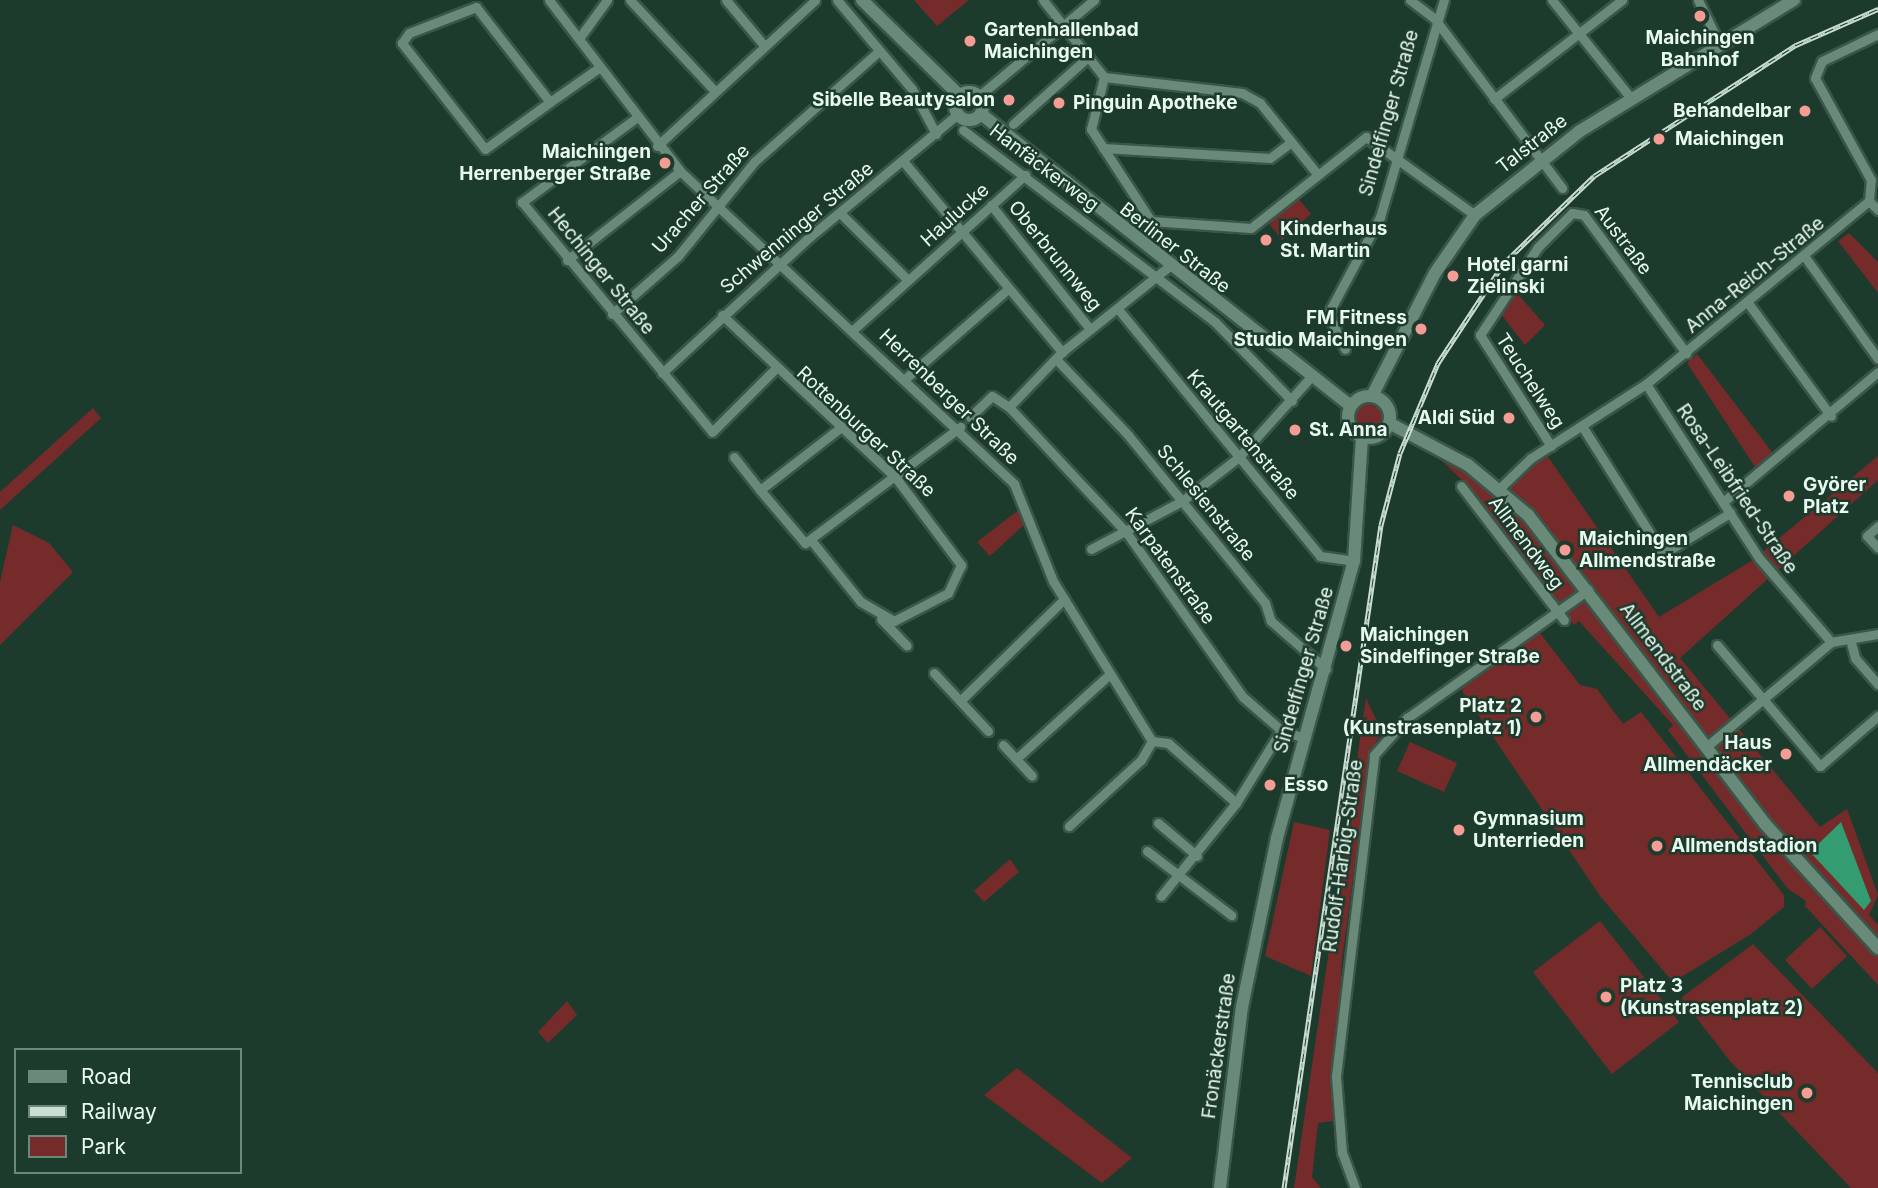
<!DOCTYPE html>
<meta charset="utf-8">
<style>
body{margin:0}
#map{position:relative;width:1878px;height:1188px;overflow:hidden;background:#1d3b2d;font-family:Inter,sans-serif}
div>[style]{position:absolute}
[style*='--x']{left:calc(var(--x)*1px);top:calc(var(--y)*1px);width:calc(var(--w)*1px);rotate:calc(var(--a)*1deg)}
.green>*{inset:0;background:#752b29}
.round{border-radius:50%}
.water>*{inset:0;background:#339c70}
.roads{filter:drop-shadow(2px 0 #3a564a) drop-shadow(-2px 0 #3a564a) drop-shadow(0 2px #3a564a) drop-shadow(0 -2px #3a564a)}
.street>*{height:9px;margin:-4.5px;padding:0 4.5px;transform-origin:4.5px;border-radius:4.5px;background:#6a8a79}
.secondary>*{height:12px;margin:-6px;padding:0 6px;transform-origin:6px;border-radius:6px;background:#6a8a79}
.secondary>.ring{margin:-6px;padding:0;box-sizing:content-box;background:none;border:12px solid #6a8a79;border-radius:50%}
.rail>*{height:5px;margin-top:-2.5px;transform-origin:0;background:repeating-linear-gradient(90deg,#1d3b2d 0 8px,#caded3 0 16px);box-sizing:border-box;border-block:2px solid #caded3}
.dots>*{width:19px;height:19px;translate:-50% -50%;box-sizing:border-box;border:4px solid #1d3b2d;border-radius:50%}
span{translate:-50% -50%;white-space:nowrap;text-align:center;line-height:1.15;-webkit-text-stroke:5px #1d3b2d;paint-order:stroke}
.poi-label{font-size:19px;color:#e8faf0;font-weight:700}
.left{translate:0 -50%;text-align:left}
.right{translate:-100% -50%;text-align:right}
.street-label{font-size:19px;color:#e8faf0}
.legend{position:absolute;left:14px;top:1048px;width:228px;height:126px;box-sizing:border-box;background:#1d3b2d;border:2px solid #6e877b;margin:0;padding:9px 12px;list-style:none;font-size:21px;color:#e8faf0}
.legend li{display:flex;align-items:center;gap:14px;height:35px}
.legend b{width:35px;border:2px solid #6e877b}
</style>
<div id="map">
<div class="green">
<i style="clip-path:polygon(914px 0,969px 0,937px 26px)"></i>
<i style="clip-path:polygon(1297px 197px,1311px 214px,1282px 240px,1267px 221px)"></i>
<i style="clip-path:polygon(1849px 233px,1878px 262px,1878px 293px,1838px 241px)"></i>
<i style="clip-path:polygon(1515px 291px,1545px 325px,1525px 345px,1500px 313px)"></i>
<i style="clip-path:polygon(1697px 354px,1775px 456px,1757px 470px,1687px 363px)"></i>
<i class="round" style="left:1353px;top:401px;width:32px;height:32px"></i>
<i style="clip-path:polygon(93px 408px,101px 418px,0 510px,0 492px)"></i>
<i style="clip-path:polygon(1435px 454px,1503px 498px,1520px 473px,1546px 454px,1659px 617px,1753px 560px,1878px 456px,1878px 480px,1680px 658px,1820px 827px,1847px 809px,1878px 895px,1869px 915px,1878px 925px,1878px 985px,1805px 906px,1806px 901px,1788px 889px,1668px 730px,1673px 725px,1579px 621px,1574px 625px,1465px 483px)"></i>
<i style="clip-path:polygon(1020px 509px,1026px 523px,990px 556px,977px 542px)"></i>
<i style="clip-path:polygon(13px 525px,49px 543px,73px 572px,0 645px,0 582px)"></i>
<i style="clip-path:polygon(1540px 633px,1580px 685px,1597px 689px,1623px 724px,1641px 712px,1784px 895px,1784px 907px,1751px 934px,1673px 982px,1600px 896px,1461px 689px)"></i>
<i style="clip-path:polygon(1366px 698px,1382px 732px,1370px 752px,1342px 960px,1333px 1121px,1318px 1123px,1312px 1177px,1321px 1188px,1294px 1188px)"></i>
<i style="clip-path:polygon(1410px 742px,1457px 763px,1444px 792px,1397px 771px)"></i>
<i style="clip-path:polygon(1294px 822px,1330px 830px,1311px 976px,1265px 956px)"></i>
<i style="clip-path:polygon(1010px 859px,1019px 872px,984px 902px,974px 891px)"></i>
<i style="clip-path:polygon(1600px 921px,1679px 1022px,1612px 1074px,1533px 972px)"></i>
<i style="clip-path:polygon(1820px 927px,1847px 956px,1812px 989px,1785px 960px)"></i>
<i style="clip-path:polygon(1753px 944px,1878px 1073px,1878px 1188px,1851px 1188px,1730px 1061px,1681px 998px)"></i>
<i style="clip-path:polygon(567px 1001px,577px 1015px,548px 1043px,538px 1032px)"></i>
<i style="clip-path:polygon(1017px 1068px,1132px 1158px,1102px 1183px,984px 1095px)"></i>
</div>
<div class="water">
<i style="clip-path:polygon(1841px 822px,1871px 901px,1864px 910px,1810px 852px)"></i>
</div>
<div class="roads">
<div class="street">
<i style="--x:549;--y:0;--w:215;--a:52.5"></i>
<i style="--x:680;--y:171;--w:458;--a:43.1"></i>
<i style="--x:1014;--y:484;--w:105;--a:68.1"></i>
<i style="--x:1053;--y:581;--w:188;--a:58.3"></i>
<i style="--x:1152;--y:741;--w:22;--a:120"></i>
<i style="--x:1141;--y:760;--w:98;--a:137.5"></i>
<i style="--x:630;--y:0;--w:122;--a:47"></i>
<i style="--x:726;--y:0;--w:56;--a:50.1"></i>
<i style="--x:837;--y:0;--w:116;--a:49.9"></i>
<i style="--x:912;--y:89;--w:51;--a:61.9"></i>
<i style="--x:1043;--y:0;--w:98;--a:51.6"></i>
<i style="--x:1104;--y:77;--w:54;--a:104"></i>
<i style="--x:1091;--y:129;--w:110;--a:56.9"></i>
<i style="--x:1151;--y:221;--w:100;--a:4"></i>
<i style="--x:1251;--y:228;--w:147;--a:-38.4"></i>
<i style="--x:1366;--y:137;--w:134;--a:35.6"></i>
<i style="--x:1410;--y:0;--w:30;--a:37"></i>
<i style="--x:1434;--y:18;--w:213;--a:53"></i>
<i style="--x:1552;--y:0;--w:124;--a:51.2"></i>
<i style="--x:1698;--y:0;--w:48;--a:64"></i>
<i style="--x:476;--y:7;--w:120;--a:52.1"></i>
<i style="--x:550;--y:102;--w:80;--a:144.1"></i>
<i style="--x:485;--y:149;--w:135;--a:-128.1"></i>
<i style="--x:402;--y:43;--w:12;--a:-55"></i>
<i style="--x:409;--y:33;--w:72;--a:-21.2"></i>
<i style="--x:580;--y:37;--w:46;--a:-53.9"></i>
<i style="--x:1104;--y:77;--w:139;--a:6.6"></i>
<i style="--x:1242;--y:93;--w:21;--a:29"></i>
<i style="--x:1260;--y:103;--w:92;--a:51.1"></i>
<i style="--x:979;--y:96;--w:150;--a:-39.9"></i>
<i style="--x:1494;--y:99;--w:162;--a:-37.7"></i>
<i style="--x:550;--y:102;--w:61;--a:-35"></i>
<i style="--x:636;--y:118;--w:142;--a:143.6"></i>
<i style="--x:522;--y:202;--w:298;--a:50.4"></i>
<i style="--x:712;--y:432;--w:88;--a:-45"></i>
<i style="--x:1013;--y:124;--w:101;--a:-41.8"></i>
<i style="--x:963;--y:130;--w:317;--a:37.3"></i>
<i style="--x:1215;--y:322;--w:110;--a:45.7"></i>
<i style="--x:657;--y:146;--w:215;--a:-42.7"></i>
<i style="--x:1103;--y:148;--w:167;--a:3.4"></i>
<i style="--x:1270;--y:158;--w:26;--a:-37"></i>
<i style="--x:903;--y:161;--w:249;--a:50.2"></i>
<i style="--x:1869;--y:201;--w:13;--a:45"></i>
<i style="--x:991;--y:205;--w:159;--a:51.4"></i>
<i style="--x:840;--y:213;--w:95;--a:44.6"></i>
<i style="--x:1805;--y:257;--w:125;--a:54.4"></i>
<i style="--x:567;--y:260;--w:144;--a:-38.2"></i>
<i style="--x:1748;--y:303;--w:140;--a:53.7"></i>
<i style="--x:1118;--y:309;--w:319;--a:50.7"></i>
<i style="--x:1320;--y:556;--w:34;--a:8"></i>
<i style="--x:612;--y:314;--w:88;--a:-41.3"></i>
<i style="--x:678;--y:256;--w:121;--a:-51"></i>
<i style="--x:754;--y:162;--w:167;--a:-41.6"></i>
<i style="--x:722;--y:315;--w:238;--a:43.1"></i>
<i style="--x:896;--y:478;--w:109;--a:53.2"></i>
<i style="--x:961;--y:565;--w:31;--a:115"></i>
<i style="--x:948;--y:593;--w:61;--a:152.6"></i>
<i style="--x:894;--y:621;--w:39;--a:-150"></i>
<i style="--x:860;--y:601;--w:78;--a:-128.8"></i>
<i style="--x:853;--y:330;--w:232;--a:-42"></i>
<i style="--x:1345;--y:349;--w:39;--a:-116"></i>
<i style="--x:1328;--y:314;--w:110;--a:-61.8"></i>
<i style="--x:1380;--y:217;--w:226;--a:-73.6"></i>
<i style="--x:1056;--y:359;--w:105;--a:46.5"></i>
<i style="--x:1128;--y:435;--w:217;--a:50.8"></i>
<i style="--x:1265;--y:603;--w:19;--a:72"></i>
<i style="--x:1271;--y:621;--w:73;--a:41.1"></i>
<i style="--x:662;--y:373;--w:196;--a:-42.7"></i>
<i style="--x:806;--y:240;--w:197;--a:-39.7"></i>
<i style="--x:906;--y:378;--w:134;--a:-41.1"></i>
<i style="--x:1646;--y:384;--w:207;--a:57"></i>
<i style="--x:1759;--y:558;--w:111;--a:49.4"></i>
<i style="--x:1009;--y:407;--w:76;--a:-46.1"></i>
<i style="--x:1062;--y:352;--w:136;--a:-38.7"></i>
<i style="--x:970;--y:417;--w:30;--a:-44"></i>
<i style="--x:992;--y:396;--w:20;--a:33"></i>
<i style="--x:1009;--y:407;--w:171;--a:46.9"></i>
<i style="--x:1126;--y:532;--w:202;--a:54.7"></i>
<i style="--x:1243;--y:697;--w:50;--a:41"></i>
<i style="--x:1281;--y:730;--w:24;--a:19"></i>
<i style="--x:1582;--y:426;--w:151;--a:57.7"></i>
<i style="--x:1663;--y:554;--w:79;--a:-31.5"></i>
<i style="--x:840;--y:428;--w:101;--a:142.2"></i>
<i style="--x:760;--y:490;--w:70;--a:49.7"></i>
<i style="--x:805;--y:543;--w:194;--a:-36.8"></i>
<i style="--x:1551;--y:446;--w:132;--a:-122.6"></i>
<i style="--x:1480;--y:335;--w:105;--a:-56.6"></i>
<i style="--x:1538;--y:247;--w:48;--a:-45"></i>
<i style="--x:1572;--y:213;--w:12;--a:9"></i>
<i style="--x:1584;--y:215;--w:172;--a:53.5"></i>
<i style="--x:734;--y:457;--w:42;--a:51.8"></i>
<i style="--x:1461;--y:486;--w:169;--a:52.5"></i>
<i style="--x:1500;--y:488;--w:43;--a:-44.1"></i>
<i style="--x:1531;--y:458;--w:137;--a:-32.8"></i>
<i style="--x:1646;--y:384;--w:288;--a:-39.4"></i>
<i style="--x:1869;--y:201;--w:21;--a:-85"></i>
<i style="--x:1871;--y:180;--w:116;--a:-118.8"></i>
<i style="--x:1815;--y:78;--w:18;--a:-68"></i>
<i style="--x:1822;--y:61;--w:62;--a:-25.7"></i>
<i style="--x:1723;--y:502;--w:202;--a:-40"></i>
<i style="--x:1878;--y:526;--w:15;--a:138"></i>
<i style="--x:1867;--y:536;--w:16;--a:47"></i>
<i style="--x:1091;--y:549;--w:103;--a:-27.8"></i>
<i style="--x:1182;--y:501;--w:72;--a:-37.7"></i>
<i style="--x:1239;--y:457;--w:106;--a:-48.1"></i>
<i style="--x:881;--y:619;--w:37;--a:46"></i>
<i style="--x:1850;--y:639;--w:20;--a:75"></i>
<i style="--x:1855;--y:658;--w:35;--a:49"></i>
<i style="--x:1717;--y:645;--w:159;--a:49.6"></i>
<i style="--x:1820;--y:766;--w:77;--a:-40.8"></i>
<i style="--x:934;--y:673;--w:38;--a:47"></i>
<i style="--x:960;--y:701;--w:146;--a:-44.4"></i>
<i style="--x:960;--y:701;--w:41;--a:47"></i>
<i style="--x:1152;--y:741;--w:16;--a:7"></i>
<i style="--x:1168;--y:743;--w:91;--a:41.4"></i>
<i style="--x:1003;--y:745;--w:42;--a:46.9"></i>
<i style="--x:1706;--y:747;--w:163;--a:-40"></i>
<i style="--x:1831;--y:642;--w:48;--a:-9.7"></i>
<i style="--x:1017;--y:758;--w:125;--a:-42.1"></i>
<i style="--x:1158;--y:823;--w:51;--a:40.2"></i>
<i style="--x:1147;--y:851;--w:106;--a:37.3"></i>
<i style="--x:1161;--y:896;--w:119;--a:-51.1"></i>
<i style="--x:1236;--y:803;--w:86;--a:-58.3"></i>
<i style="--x:1355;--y:1188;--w:37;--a:-110"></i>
<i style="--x:1342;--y:1153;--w:77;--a:-94.5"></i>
<i style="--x:1336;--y:1076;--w:323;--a:-83.2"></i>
<i style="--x:1374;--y:755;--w:50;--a:-48.3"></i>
<i style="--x:1407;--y:718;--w:222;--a:-35.3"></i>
</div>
<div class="secondary">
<i style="--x:862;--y:0;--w:137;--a:44.4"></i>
<i class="ring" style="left:955px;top:92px;width:16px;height:16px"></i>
<i style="--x:981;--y:114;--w:471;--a:38.3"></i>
<i class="ring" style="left:1348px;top:396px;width:30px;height:30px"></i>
<i style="--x:1372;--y:396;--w:138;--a:-62.9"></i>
<i style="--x:1435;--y:273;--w:70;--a:-55.4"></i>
<i style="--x:1475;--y:215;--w:134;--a:-38.7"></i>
<i style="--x:1580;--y:131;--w:251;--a:-31.5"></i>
<i style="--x:1389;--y:423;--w:89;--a:28"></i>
<i style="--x:1468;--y:465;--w:78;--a:39.8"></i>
<i style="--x:1528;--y:515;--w:389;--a:52.5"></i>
<i style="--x:1765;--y:824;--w:168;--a:47.7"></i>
<i style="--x:1220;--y:1188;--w:182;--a:-83.1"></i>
<i style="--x:1242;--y:1007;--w:173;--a:-78.3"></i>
<i style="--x:1277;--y:838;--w:288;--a:-74.5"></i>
<i style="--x:1354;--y:561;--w:124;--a:-86.3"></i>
</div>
</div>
<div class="rail">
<i style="--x:1284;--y:1188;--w:670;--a:-81.68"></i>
<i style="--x:1381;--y:525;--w:74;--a:-75.2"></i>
<i style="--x:1400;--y:453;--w:98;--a:-67.1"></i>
<i style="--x:1438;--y:363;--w:120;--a:-56.6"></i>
<i style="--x:1504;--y:263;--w:125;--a:-44"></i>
<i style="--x:1594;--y:176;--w:241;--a:-33"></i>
<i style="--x:1796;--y:45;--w:90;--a:-23.7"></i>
</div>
<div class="dots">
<i style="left:1700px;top:16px;background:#f59c95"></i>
<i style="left:970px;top:41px;background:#f59c95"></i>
<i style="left:1009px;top:100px;background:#f59c95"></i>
<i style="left:1059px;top:103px;background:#f59c95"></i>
<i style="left:1805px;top:111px;background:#f59c95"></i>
<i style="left:1659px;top:139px;background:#f59c95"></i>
<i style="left:665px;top:163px;background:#f59c95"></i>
<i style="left:1266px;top:240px;background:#f59c95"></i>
<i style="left:1453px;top:276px;background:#f59c95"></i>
<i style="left:1421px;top:329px;background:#f59c95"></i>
<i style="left:1509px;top:418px;background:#f59c95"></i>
<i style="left:1295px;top:430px;background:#f59c95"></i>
<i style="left:1789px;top:496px;background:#f59c95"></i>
<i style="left:1565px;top:550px;background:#f59c95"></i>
<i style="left:1346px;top:646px;background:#f59c95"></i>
<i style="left:1536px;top:717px;background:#f59c95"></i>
<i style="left:1786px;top:754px;background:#f59c95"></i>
<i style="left:1270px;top:785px;background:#f59c95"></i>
<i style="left:1459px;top:830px;background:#f59c95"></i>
<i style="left:1657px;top:846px;background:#f59c95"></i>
<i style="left:1606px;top:997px;background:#f59c95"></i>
<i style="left:1807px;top:1093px;background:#f59c95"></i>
</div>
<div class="poi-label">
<span class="left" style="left:984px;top:41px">Gartenhallenbad<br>Maichingen</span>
<span style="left:1700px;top:49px">Maichingen<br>Bahnhof</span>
<span class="right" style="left:995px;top:100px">Sibelle Beautysalon</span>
<span class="left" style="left:1073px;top:103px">Pinguin Apotheke</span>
<span class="right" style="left:1791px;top:111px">Behandelbar</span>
<span class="left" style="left:1675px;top:139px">Maichingen</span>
<span class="right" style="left:651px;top:163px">Maichingen<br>Herrenberger Straße</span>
<span class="left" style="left:1280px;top:240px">Kinderhaus<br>St. Martin</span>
<span class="left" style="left:1467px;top:276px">Hotel garni<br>Zielinski</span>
<span class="right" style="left:1407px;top:329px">FM Fitness<br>Studio Maichingen</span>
<span class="right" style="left:1495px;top:418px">Aldi Süd</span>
<span class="left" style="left:1309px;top:430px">St. Anna</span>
<span class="left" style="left:1803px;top:496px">Györer<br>Platz</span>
<span class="left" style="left:1579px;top:550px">Maichingen<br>Allmendstraße</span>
<span class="left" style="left:1360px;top:646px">Maichingen<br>Sindelfinger Straße</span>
<span class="right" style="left:1522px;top:717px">Platz 2<br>(Kunstrasenplatz 1)</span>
<span class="right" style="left:1772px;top:754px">Haus<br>Allmendäcker</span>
<span class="left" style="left:1284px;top:785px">Esso</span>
<span class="left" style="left:1473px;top:830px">Gymnasium<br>Unterrieden</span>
<span class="left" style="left:1671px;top:846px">Allmendstadion</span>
<span class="left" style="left:1620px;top:997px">Platz 3<br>(Kunstrasenplatz 2)</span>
<span class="right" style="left:1793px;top:1093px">Tennisclub<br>Maichingen</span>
</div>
<div class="street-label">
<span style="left:1389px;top:113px;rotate:-74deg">Sindelfinger Straße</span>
<span style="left:1532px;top:144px;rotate:-38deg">Talstraße</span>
<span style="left:1044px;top:168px;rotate:37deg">Hanfäckerweg</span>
<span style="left:701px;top:199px;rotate:-49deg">Uracher Straße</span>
<span style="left:955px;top:215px;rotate:-42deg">Haulucke</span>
<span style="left:797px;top:228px;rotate:-40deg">Schwenninger Straße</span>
<span style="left:1623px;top:240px;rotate:53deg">Austraße</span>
<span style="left:1175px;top:248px;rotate:38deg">Berliner Straße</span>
<span style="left:1055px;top:256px;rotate:51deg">Oberbrunnweg</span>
<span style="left:601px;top:271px;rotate:51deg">Hechinger Straße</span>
<span style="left:1755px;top:275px;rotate:-39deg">Anna-Reich-Straße</span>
<span style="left:1530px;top:381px;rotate:57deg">Teuchelweg</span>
<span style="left:949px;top:397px;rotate:44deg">Herrenberger Straße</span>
<span style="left:866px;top:432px;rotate:43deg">Rottenburger Straße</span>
<span style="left:1243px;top:435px;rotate:50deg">Krautgartenstraße</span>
<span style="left:1737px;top:489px;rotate:56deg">Rosa-Leibfried-Straße</span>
<span style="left:1206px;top:503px;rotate:51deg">Schlesienstraße</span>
<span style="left:1526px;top:543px;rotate:53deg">Allmendweg</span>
<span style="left:1170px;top:566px;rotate:54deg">Karpatenstraße</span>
<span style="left:1663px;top:657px;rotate:53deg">Allmendstraße</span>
<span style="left:1304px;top:670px;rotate:-74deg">Sindelfinger Straße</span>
<span style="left:1343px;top:856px;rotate:-82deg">Rudolf-Harbig-Straße</span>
<span style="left:1219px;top:1046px;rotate:-82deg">Fronäckerstraße</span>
</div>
<ul class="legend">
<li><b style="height:9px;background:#6a8a79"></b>Road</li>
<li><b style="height:9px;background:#caded3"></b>Railway</li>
<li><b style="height:19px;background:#752b29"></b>Park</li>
</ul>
</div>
